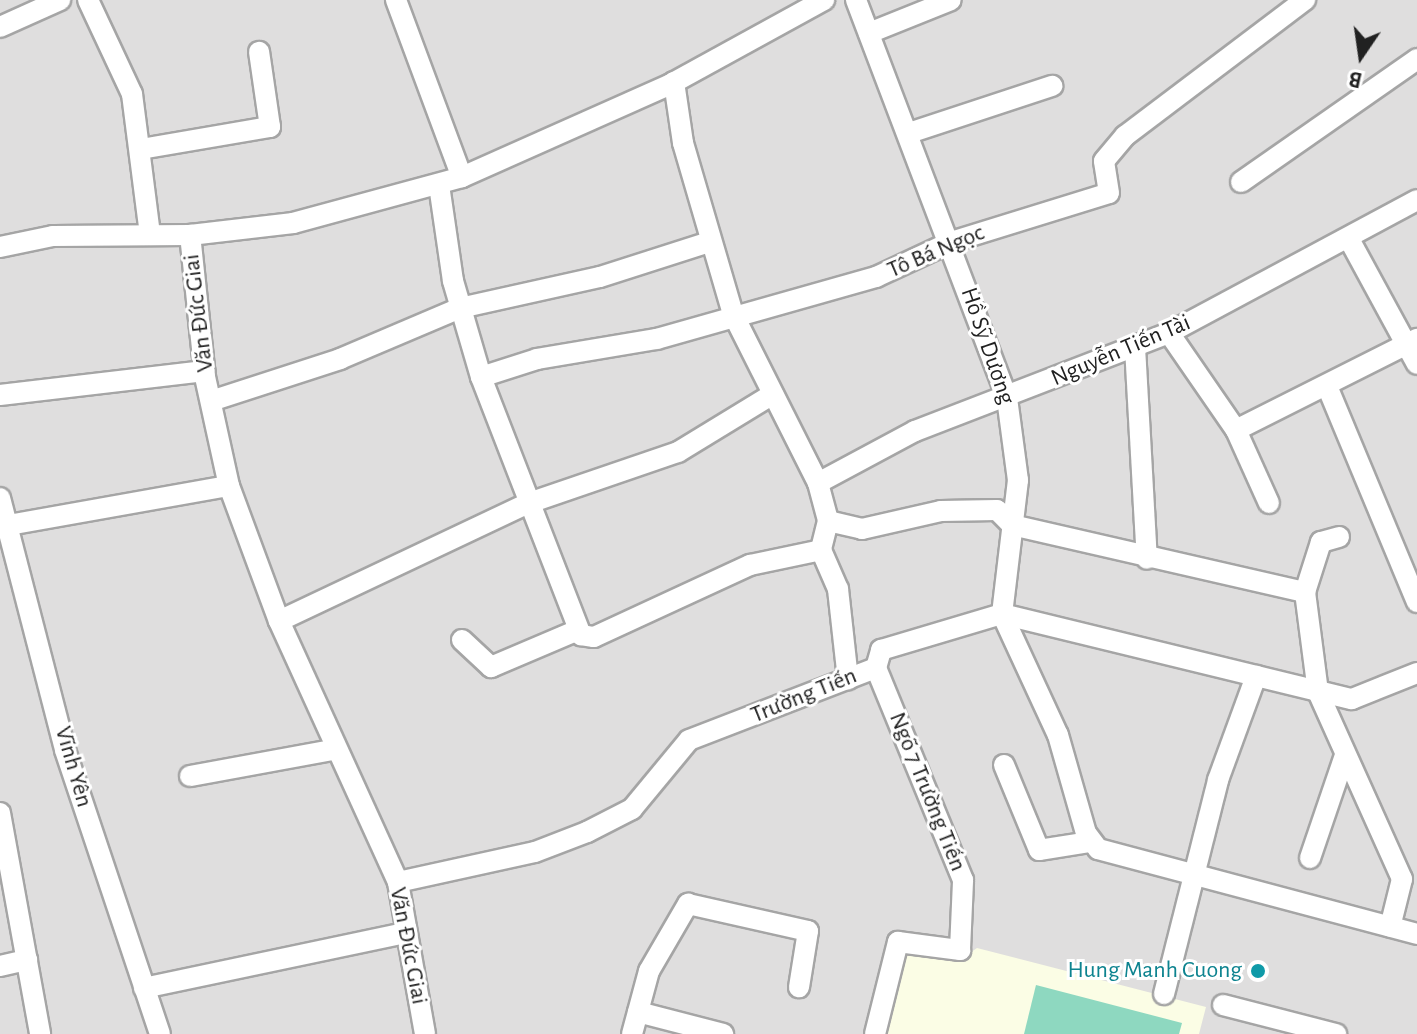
<!DOCTYPE html>
<meta charset="utf-8">
<style>
body{margin:0}
#map{position:relative;width:1417px;height:1034px;overflow:hidden;background:#f0eee9;font-family:"Alegreya Sans",sans-serif}
div>[style]{position:absolute}
[style*='--x']{left:calc(var(--x)*1px);top:calc(var(--y)*1px);width:calc(var(--w)*1px);rotate:calc(var(--a)*1deg)}
.residential>*{inset:0;background:#dfdede}
.education>*{inset:0;background:#fbfde5}
.pitch>*{inset:0;background:#8ed8c0}
.roads{filter:drop-shadow(2px 0 #a5a5a5) drop-shadow(-2px 0 #a5a5a5) drop-shadow(0 2px #a5a5a5) drop-shadow(0 -2px #a5a5a5)}
.minor>*{height:20px;margin:-10px;padding:0 10px;transform-origin:10px;border-radius:10px;background:#fff}
.dots>*{width:22px;height:22px;translate:-50% -50%;box-sizing:border-box;border:4px solid #fff;border-radius:50%}
span{translate:-50% -50%;white-space:nowrap;text-align:center;line-height:1.15;-webkit-text-stroke:6px #fff;paint-order:stroke}
.street-label{font-size:24px;color:#212121}
.culture-label{font-size:24px;color:#0d838f}
.right{translate:-100% -50%;text-align:right}
.north{position:absolute;left:1321px;top:16px;width:80px;height:80px;-webkit-text-stroke:6px #fff;paint-order:stroke;rotate:193deg;font-size:22px;font-weight:700;line-height:32px;text-align:center;color:#212121}
.north::after{content:'';display:block;margin:auto;width:28px;height:36px;background:#212121;clip-path:polygon(50% 0,100% 100%,50% 72%,0 100%)}
</style>
<div id="map">
<div class="residential">
<i style="clip-path:polygon(0 0,1417px 0,1417px 1034px,0 1034px)"></i>
</div>
<div class="education">
<i style="clip-path:polygon(977px 948px,1206px 1007px,1199px 1034px,886px 1034px,906px 949px,958px 961px)"></i>
</div>
<div class="pitch">
<i style="clip-path:polygon(1036px 985px,1182px 1023px,1179px 1034px,1024px 1034px)"></i>
</div>
<div class="roads">
<div class="minor">
<i style="--x:88;--y:0;--w:104;--a:64.9"></i>
<i style="--x:132;--y:94;--w:142;--a:82.7"></i>
<i style="--x:396;--y:0;--w:189;--a:69.6"></i>
<i style="--x:856;--y:0;--w:426;--a:69.2"></i>
<i style="--x:1007;--y:398;--w:83;--a:82.4"></i>
<i style="--x:1018;--y:480;--w:135;--a:96.8"></i>
<i style="--x:0;--y:27;--w:66;--a:-24.2"></i>
<i style="--x:869;--y:33;--w:88;--a:-21.9"></i>
<i style="--x:674;--y:82;--w:62;--a:81.6"></i>
<i style="--x:683;--y:143;--w:178;--a:73.7"></i>
<i style="--x:733;--y:314;--w:189;--a:63.3"></i>
<i style="--x:818;--y:483;--w:39;--a:75"></i>
<i style="--x:828;--y:521;--w:30;--a:104"></i>
<i style="--x:821;--y:550;--w:43;--a:66.4"></i>
<i style="--x:838;--y:589;--w:91;--a:83.7"></i>
<i style="--x:909;--y:133;--w:151;--a:-18.2"></i>
<i style="--x:141;--y:149;--w:131;--a:-9.7"></i>
<i style="--x:270;--y:127;--w:76;--a:-98.3"></i>
<i style="--x:1241;--y:182;--w:215;--a:-34.9"></i>
<i style="--x:439;--y:185;--w:97;--a:81.7"></i>
<i style="--x:453;--y:281;--w:100;--a:73.7"></i>
<i style="--x:481;--y:377;--w:277;--a:68.8"></i>
<i style="--x:581;--y:635;--w:13;--a:9"></i>
<i style="--x:594;--y:637;--w:172;--a:-24.8"></i>
<i style="--x:750;--y:565;--w:73;--a:-11.9"></i>
<i style="--x:1349;--y:239;--w:142;--a:61.5"></i>
<i style="--x:0;--y:247;--w:54;--a:-11.7"></i>
<i style="--x:53;--y:236;--w:137;--a:-0.4"></i>
<i style="--x:1169;--y:333;--w:118;--a:55.4"></i>
<i style="--x:1236;--y:430;--w:203;--a:-26.7"></i>
<i style="--x:1135;--y:347;--w:212;--a:86.8"></i>
<i style="--x:481;--y:377;--w:59;--a:-17.8"></i>
<i style="--x:537;--y:359;--w:122;--a:-9.5"></i>
<i style="--x:657;--y:339;--w:228;--a:-15.8"></i>
<i style="--x:876;--y:277;--w:83;--a:-25"></i>
<i style="--x:951;--y:242;--w:165;--a:-17.2"></i>
<i style="--x:1109;--y:193;--w:32;--a:-99"></i>
<i style="--x:1104;--y:161;--w:33;--a:-50"></i>
<i style="--x:1125;--y:136;--w:226;--a:-37.1"></i>
<i style="--x:1327;--y:386;--w:234;--a:67.4"></i>
<i style="--x:0;--y:395;--w:206;--a:-6.7"></i>
<i style="--x:214;--y:400;--w:133;--a:-18"></i>
<i style="--x:340;--y:359;--w:130;--a:-23"></i>
<i style="--x:460;--y:308;--w:143;--a:-12.5"></i>
<i style="--x:600;--y:277;--w:114;--a:-17.8"></i>
<i style="--x:1236;--y:430;--w:80;--a:65.7"></i>
<i style="--x:818;--y:483;--w:110;--a:-28.2"></i>
<i style="--x:915;--y:431;--w:272;--a:-21.1"></i>
<i style="--x:1169;--y:333;--w:281;--a:-28.2"></i>
<i style="--x:0;--y:498;--w:260;--a:75.5"></i>
<i style="--x:65;--y:750;--w:299;--a:71.5"></i>
<i style="--x:828;--y:521;--w:35;--a:13"></i>
<i style="--x:862;--y:529;--w:81;--a:-12.8"></i>
<i style="--x:941;--y:511;--w:56;--a:-1"></i>
<i style="--x:997;--y:510;--w:21;--a:45"></i>
<i style="--x:1012;--y:525;--w:301;--a:12.9"></i>
<i style="--x:9;--y:525;--w:223;--a:-10.1"></i>
<i style="--x:1339;--y:537;--w:19;--a:164"></i>
<i style="--x:1321;--y:542;--w:52;--a:107.7"></i>
<i style="--x:1305;--y:592;--w:101;--a:82.6"></i>
<i style="--x:1318;--y:692;--w:205;--a:65.8"></i>
<i style="--x:1402;--y:879;--w:49;--a:104"></i>
<i style="--x:1002;--y:614;--w:133;--a:65.2"></i>
<i style="--x:1058;--y:735;--w:102;--a:74.1"></i>
<i style="--x:1086;--y:833;--w:20;--a:53"></i>
<i style="--x:1098;--y:849;--w:330;--a:14.9"></i>
<i style="--x:279;--y:621;--w:273;--a:-25.3"></i>
<i style="--x:526;--y:504;--w:161;--a:-18.9"></i>
<i style="--x:678;--y:452;--w:111;--a:-31.4"></i>
<i style="--x:462;--y:640;--w:40;--a:43"></i>
<i style="--x:491;--y:667;--w:92;--a:-23"></i>
<i style="--x:1004;--y:765;--w:92;--a:67.6"></i>
<i style="--x:1039;--y:850;--w:52;--a:-8.9"></i>
<i style="--x:190;--y:776;--w:149;--a:-10.4"></i>
<i style="--x:0;--y:813;--w:225;--a:79.7"></i>
<i style="--x:1310;--y:858;--w:106;--a:-71.2"></i>
<i style="--x:398;--y:882;--w:140;--a:-12.4"></i>
<i style="--x:535;--y:852;--w:56;--a:-21"></i>
<i style="--x:587;--y:832;--w:51;--a:-27.1"></i>
<i style="--x:632;--y:809;--w:89;--a:-50.4"></i>
<i style="--x:689;--y:740;--w:200;--a:-21.1"></i>
<i style="--x:876;--y:668;--w:19;--a:-74"></i>
<i style="--x:881;--y:650;--w:126;--a:-16.6"></i>
<i style="--x:1002;--y:614;--w:360;--a:13.7"></i>
<i style="--x:1352;--y:699;--w:70;--a:-21.8"></i>
<i style="--x:0;--y:966;--w:28;--a:-13"></i>
<i style="--x:144;--y:988;--w:267;--a:-11.9"></i>
<i style="--x:1164;--y:994;--w:221;--a:-75.8"></i>
<i style="--x:1218;--y:780;--w:111;--a:-69.9"></i>
<i style="--x:1223;--y:1005;--w:117;--a:14.4"></i>
<i style="--x:638;--y:1012;--w:88;--a:14.5"></i>
<i style="--x:425;--y:1034;--w:154;--a:-100.1"></i>
<i style="--x:398;--y:882;--w:287;--a:-114.5"></i>
<i style="--x:279;--y:621;--w:144;--a:-110.3"></i>
<i style="--x:229;--y:486;--w:112;--a:-102.4"></i>
<i style="--x:205;--y:377;--w:143;--a:-96"></i>
<i style="--x:190;--y:235;--w:104;--a:-6.6"></i>
<i style="--x:293;--y:223;--w:175;--a:-15.2"></i>
<i style="--x:462;--y:177;--w:229;--a:-24"></i>
<i style="--x:671;--y:84;--w:175;--a:-28.8"></i>
<i style="--x:632;--y:1034;--w:65;--a:-74.9"></i>
<i style="--x:649;--y:971;--w:78;--a:-59.8"></i>
<i style="--x:688;--y:904;--w:123;--a:12.7"></i>
<i style="--x:808;--y:931;--w:57;--a:99.1"></i>
<i style="--x:875;--y:1034;--w:95;--a:-76"></i>
<i style="--x:898;--y:942;--w:63;--a:7.4"></i>
<i style="--x:960;--y:950;--w:70;--a:-87.5"></i>
<i style="--x:963;--y:880;--w:229;--a:-112.3"></i>
</div>
</div>
<div class="dots">
<i style="left:1258px;top:971px;background:#0f9aa8"></i>
</div>
<div class="street-label">
<span style="left:936px;top:252px;rotate:-23deg">Tô Bá Ngọc</span>
<span style="left:199px;top:313px;rotate:-97deg">Văn Đức Giai</span>
<span style="left:987px;top:346px;rotate:71deg">Hồ Sỹ Dương</span>
<span style="left:1121px;top:351px;rotate:-23deg">Nguyễn Tiến Tài</span>
<span style="left:804px;top:696px;rotate:-22deg">Trường Tiến</span>
<span style="left:73px;top:767px;rotate:74deg">Vĩnh Yên</span>
<span style="left:927px;top:792px;rotate:68deg">Ngõ 7 Trường Tiến</span>
<span style="left:408px;top:946px;rotate:79deg">Văn Đức Giai</span>
</div>
<div class="culture-label">
<span class="right" style="left:1242px;top:971px">Hung Manh Cuong</span>
</div>
<div class="north">B</div>
</div>
